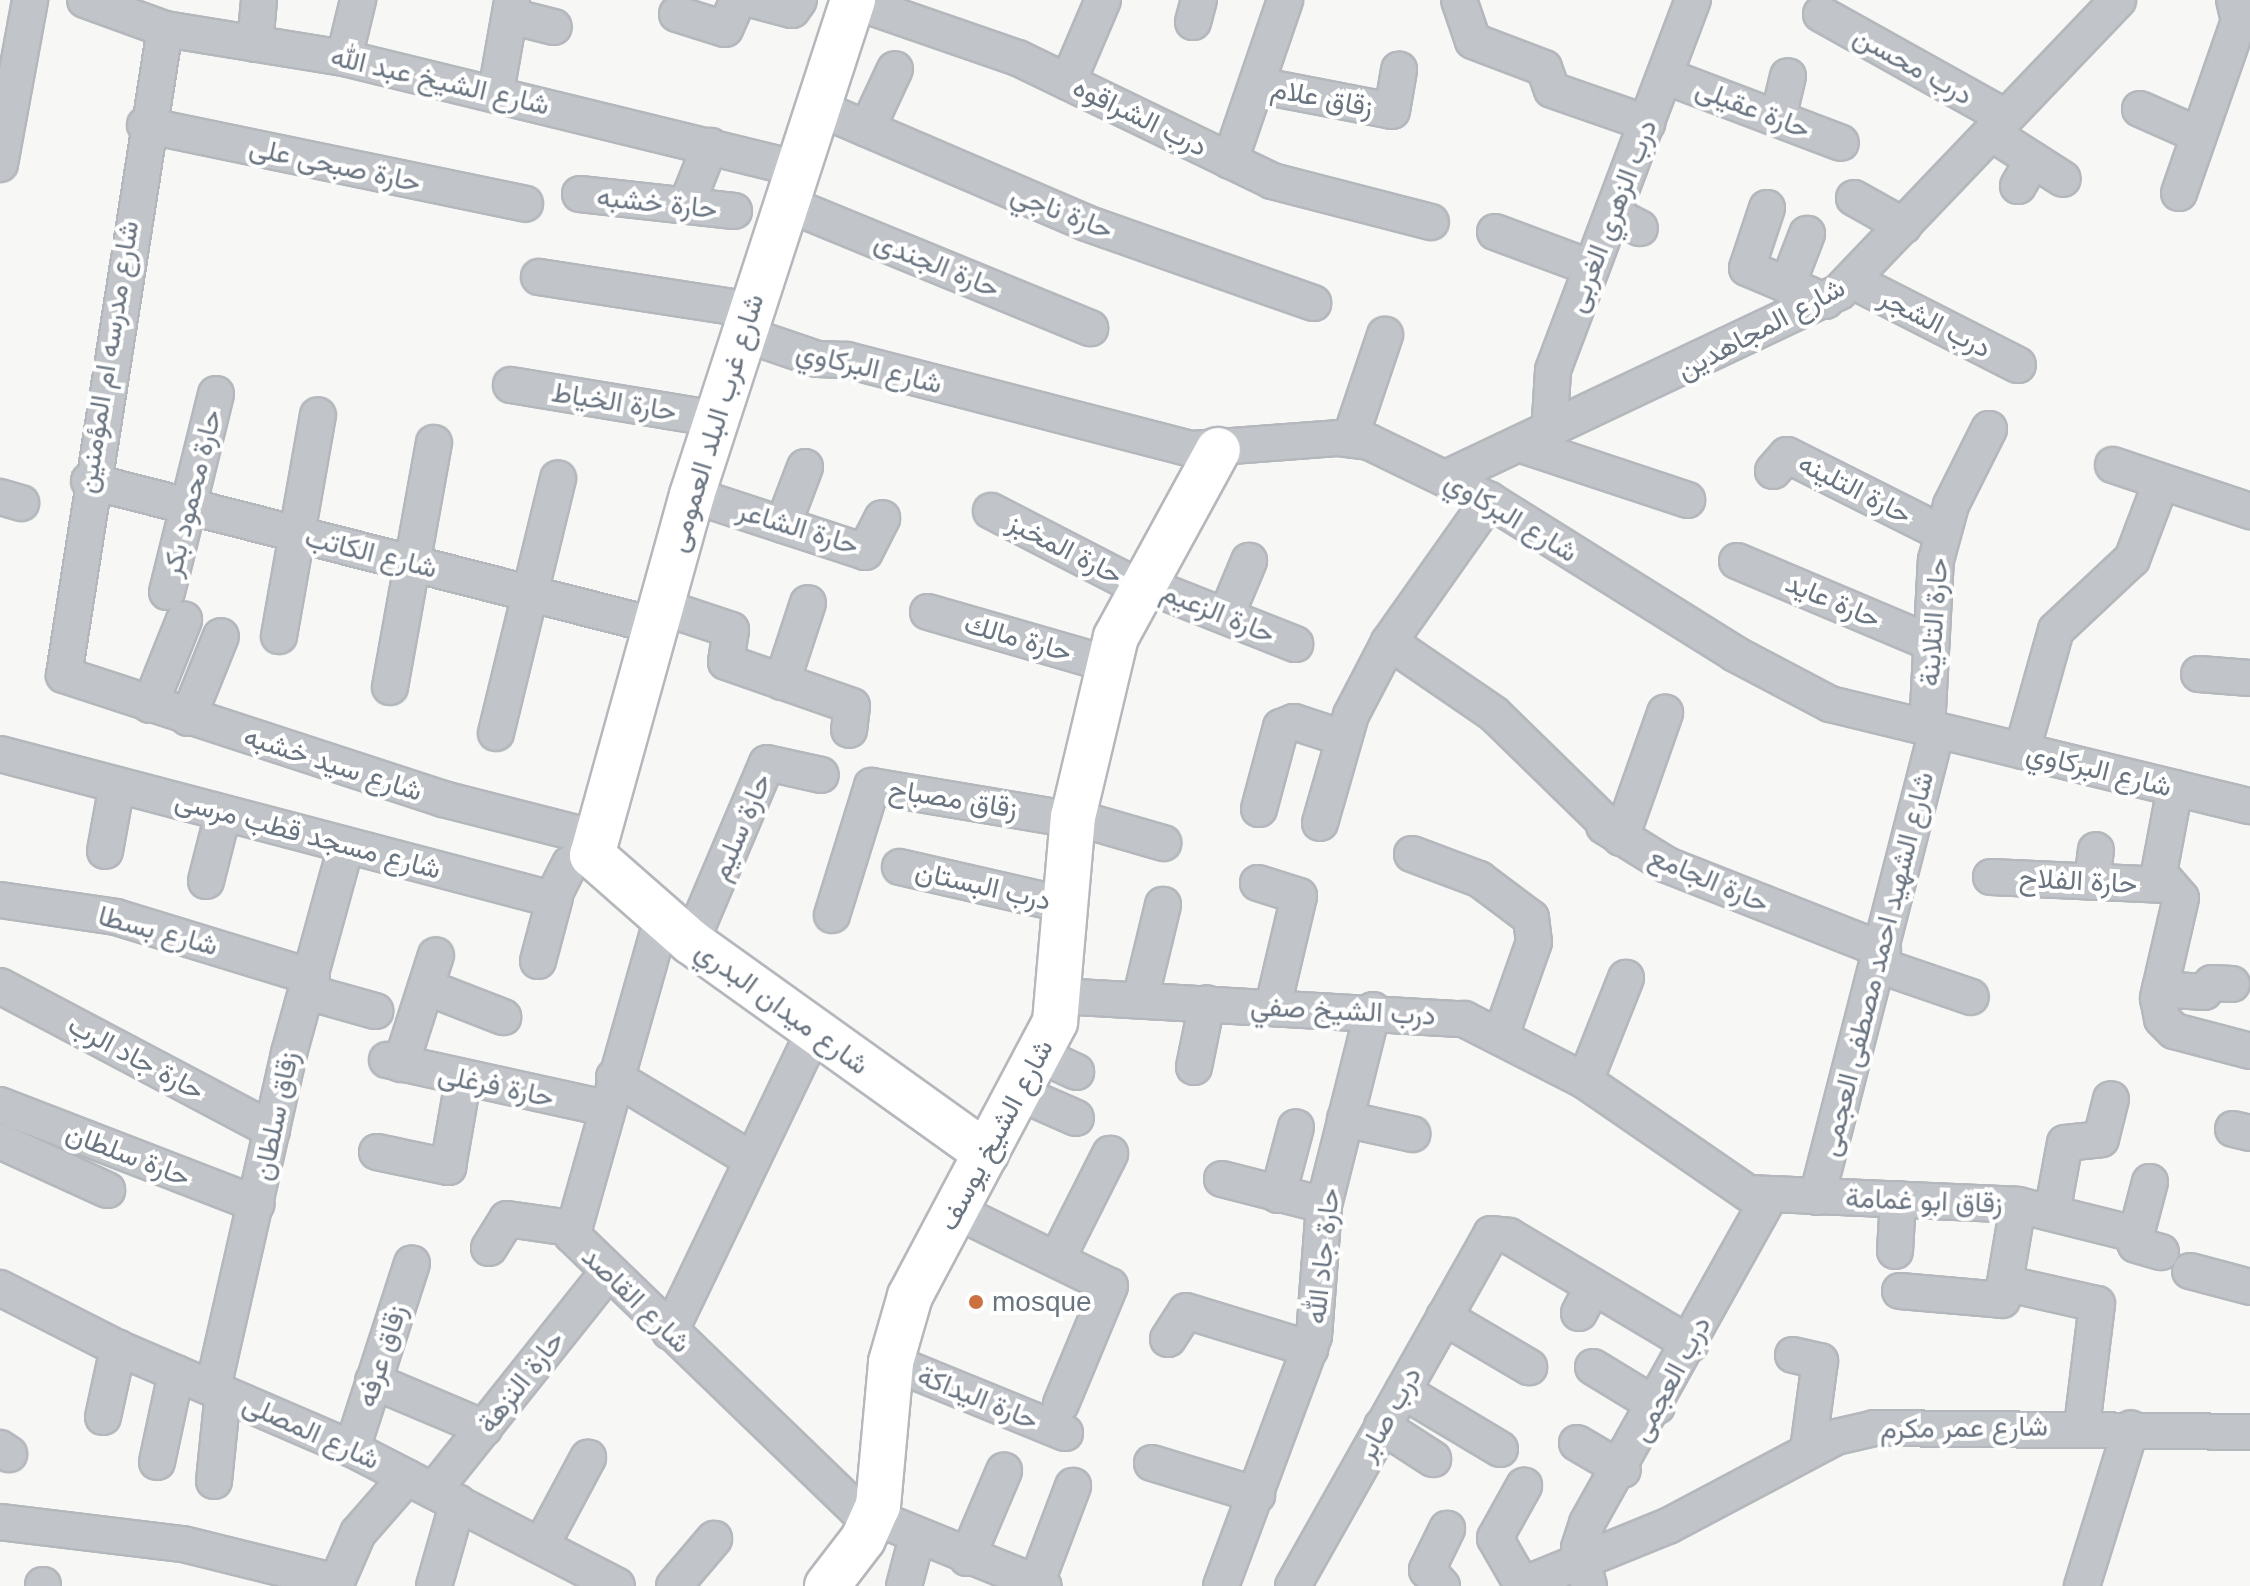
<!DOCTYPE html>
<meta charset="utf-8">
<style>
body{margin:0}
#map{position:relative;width:2250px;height:1586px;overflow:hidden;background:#f7f7f5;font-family:Arial,Vazirmatn,sans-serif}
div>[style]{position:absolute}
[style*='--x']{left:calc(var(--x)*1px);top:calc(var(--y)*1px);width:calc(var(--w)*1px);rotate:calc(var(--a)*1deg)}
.roads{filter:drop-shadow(2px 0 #b4b8bc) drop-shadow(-2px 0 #b4b8bc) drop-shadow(0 2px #b4b8bc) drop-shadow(0 -2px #b4b8bc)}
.street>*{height:34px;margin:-17px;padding:0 17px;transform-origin:17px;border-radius:17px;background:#c1c4c8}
.secondary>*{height:44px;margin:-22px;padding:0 22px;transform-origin:22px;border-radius:22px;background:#fff}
.dots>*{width:22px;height:22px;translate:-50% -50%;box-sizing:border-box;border:4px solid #fff;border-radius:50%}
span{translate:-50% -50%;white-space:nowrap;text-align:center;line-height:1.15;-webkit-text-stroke:8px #fff;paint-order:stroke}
.street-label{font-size:28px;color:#6a7582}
.poi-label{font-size:28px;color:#6a7582}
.left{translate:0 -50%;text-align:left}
</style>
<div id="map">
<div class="roads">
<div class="street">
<i style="--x:85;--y:0;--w:85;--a:19.9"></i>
<i style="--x:165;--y:29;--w:181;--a:9.2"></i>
<i style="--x:344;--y:58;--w:464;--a:13.7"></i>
<i style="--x:754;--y:0;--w:39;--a:15"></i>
<i style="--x:792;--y:10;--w:12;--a:-55"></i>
<i style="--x:1459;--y:0;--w:43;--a:71.1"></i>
<i style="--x:1473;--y:41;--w:76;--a:20.8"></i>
<i style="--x:1544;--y:68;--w:23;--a:70"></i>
<i style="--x:1552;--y:90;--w:101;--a:19.2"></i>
<i style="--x:853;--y:1;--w:175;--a:19.1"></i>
<i style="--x:1018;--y:58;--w:282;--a:25.8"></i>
<i style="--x:1272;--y:181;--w:164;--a:14.5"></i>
<i style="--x:677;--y:14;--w:50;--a:17.4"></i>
<i style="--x:725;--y:29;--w:32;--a:-66"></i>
<i style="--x:1821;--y:14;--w:211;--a:29.2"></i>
<i style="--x:510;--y:16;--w:45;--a:14"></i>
<i style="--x:1193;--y:22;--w:23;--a:-75"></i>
<i style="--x:165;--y:29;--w:654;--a:98.89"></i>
<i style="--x:64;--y:675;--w:399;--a:18.1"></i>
<i style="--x:443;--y:799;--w:158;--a:14.3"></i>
<i style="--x:255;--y:44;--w:44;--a:-84.8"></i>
<i style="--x:344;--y:58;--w:60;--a:-76.4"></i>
<i style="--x:1665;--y:76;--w:188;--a:20.8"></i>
<i style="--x:1068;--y:82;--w:89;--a:-66.9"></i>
<i style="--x:1257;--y:85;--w:137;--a:10.9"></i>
<i style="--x:1392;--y:111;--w:42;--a:-80.3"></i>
<i style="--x:496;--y:92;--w:92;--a:-80"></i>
<i style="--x:816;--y:107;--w:294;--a:23.2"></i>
<i style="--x:1086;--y:223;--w:241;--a:19.4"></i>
<i style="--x:2140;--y:109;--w:64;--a:23.8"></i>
<i style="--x:1778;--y:118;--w:43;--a:-76.6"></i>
<i style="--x:145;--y:125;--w:388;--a:11.7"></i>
<i style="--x:867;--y:129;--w:66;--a:-65"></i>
<i style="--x:1991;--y:133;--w:85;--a:32.6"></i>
<i style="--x:1230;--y:161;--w:170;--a:-71.1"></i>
<i style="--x:0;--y:164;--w:167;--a:-79.6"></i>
<i style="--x:2018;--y:186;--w:30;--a:-60"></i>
<i style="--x:2179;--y:193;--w:182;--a:-70.8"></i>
<i style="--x:2239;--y:21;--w:22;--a:-103"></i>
<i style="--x:580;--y:194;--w:155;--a:6.3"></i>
<i style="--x:1854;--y:198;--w:57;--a:29.2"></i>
<i style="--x:785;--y:203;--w:330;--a:22.3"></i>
<i style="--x:686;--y:206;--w:65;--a:-68.2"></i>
<i style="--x:1767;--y:208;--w:63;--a:108.4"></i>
<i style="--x:1747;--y:268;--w:85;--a:22.9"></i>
<i style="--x:1614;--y:215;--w:29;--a:27"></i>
<i style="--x:1495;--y:232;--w:103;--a:20.4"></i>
<i style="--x:539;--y:277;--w:215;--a:8.8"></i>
<i style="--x:1853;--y:281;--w:185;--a:27"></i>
<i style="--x:1787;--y:286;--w:56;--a:-69"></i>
<i style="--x:744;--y:334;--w:77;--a:18.9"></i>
<i style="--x:817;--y:359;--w:30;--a:2"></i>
<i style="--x:847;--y:360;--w:356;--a:14.5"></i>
<i style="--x:1192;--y:449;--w:145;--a:-4.3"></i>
<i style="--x:1337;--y:438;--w:32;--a:7"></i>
<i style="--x:1369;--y:442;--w:133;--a:25.8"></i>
<i style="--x:1489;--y:500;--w:290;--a:32"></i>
<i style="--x:1735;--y:654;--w:107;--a:27.8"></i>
<i style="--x:1830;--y:704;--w:432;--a:13.7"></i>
<i style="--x:511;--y:385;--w:208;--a:9.4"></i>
<i style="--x:1549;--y:436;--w:66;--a:-86.5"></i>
<i style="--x:1553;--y:370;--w:396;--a:-69.3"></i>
<i style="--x:1350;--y:439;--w:110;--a:-71.4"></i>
<i style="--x:1525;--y:446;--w:171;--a:18.4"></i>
<i style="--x:2113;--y:465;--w:145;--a:18.6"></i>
<i style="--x:1773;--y:471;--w:21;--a:-49"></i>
<i style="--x:1787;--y:455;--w:174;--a:26.7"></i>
<i style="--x:1448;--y:477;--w:433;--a:-25.3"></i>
<i style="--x:1839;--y:292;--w:404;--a:-46.3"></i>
<i style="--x:89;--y:481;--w:582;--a:14.32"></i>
<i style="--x:692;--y:495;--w:182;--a:18.2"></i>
<i style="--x:865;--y:552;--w:38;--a:-63"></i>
<i style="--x:0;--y:497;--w:22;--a:16"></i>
<i style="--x:991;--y:511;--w:165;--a:27.3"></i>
<i style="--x:783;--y:525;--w:62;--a:-69.2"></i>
<i style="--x:1737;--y:561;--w:208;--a:22.9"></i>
<i style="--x:1141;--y:583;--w:166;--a:21.6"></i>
<i style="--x:167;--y:592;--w:204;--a:-76.1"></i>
<i style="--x:659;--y:606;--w:76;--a:18.4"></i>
<i style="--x:731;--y:630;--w:32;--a:99"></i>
<i style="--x:726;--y:662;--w:133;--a:19.2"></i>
<i style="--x:852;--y:706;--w:24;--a:97"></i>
<i style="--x:928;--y:612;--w:187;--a:16.1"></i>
<i style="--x:1226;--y:616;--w:60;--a:-67.3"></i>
<i style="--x:279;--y:636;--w:224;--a:-80"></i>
<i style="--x:1389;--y:642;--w:127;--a:34.4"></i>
<i style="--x:1494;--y:714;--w:177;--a:44.3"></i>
<i style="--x:1621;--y:838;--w:133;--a:-70.6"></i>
<i style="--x:2199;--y:674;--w:51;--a:4.5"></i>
<i style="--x:782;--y:682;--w:83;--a:-71.8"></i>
<i style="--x:390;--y:687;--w:248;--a:-79.8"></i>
<i style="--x:150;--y:705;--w:92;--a:-68.2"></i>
<i style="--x:188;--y:718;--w:88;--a:-68.1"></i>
<i style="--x:1927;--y:729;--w:169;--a:-87"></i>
<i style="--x:1936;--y:560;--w:57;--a:-74.7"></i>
<i style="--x:1951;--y:505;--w:85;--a:-63.4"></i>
<i style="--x:496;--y:733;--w:262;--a:-76.3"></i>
<i style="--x:2022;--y:751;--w:126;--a:-74.3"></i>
<i style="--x:2056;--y:630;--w:104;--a:-43.1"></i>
<i style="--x:2132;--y:559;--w:79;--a:-69.3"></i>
<i style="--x:0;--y:754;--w:571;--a:14.72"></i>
<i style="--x:552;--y:899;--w:39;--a:-63"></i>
<i style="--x:570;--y:864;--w:26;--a:-32"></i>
<i style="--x:2175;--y:788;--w:86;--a:100.7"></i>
<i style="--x:2159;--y:873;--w:33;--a:49"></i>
<i style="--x:2181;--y:898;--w:103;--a:103"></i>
<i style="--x:2158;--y:998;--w:21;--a:79"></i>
<i style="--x:2162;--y:1019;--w:17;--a:45"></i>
<i style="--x:2174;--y:1031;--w:79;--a:14.7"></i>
<i style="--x:1259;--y:809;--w:85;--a:-75"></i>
<i style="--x:1281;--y:727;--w:14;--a:-21"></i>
<i style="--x:1294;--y:722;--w:52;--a:18.1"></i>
<i style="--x:1073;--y:817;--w:94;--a:16.1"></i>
<i style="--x:1320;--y:823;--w:112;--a:-74"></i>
<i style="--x:1351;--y:715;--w:82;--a:-62.5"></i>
<i style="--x:1389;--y:642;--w:174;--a:-54.8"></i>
<i style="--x:1604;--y:826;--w:74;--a:31.8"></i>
<i style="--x:1667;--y:865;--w:232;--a:21.5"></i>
<i style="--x:105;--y:851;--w:67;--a:-79.7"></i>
<i style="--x:1412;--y:854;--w:72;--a:20.5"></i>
<i style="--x:1479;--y:879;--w:65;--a:36.9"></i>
<i style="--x:1531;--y:918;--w:24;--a:83"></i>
<i style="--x:1534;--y:942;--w:99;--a:109.5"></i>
<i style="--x:900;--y:867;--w:170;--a:12.9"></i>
<i style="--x:1991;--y:877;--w:175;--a:2.6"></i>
<i style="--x:206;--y:881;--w:69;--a:-75.8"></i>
<i style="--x:2092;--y:882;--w:32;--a:-83"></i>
<i style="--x:1258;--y:883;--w:43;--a:17.6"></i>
<i style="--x:1299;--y:896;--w:113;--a:103.3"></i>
<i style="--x:0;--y:900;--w:117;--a:8.3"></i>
<i style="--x:116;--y:917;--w:205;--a:17"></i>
<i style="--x:832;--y:915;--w:135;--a:-72.8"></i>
<i style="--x:872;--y:786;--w:204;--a:9.6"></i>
<i style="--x:662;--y:918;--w:330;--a:105.8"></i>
<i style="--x:572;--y:1235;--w:417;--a:44"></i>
<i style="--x:691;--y:942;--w:194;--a:-67"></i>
<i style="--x:767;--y:763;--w:55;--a:12.5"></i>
<i style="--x:538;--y:961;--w:66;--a:-75.1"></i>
<i style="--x:1878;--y:965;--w:98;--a:19"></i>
<i style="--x:0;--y:986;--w:308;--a:27.9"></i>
<i style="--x:426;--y:987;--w:83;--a:21.3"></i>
<i style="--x:2160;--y:989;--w:44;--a:3.9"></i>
<i style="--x:2204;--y:992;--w:12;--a:-48"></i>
<i style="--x:2212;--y:983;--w:20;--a:3"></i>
<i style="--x:307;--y:992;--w:71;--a:15.6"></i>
<i style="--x:1059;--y:996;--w:406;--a:3.3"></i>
<i style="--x:1464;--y:1019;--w:136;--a:27.1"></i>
<i style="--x:1585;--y:1081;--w:198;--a:34.5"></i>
<i style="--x:1748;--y:1193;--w:270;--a:2.5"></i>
<i style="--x:2018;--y:1205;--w:115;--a:14"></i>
<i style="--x:2130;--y:1233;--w:13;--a:63"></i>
<i style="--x:2136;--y:1245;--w:26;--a:16"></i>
<i style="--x:1140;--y:1000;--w:98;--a:-76.4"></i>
<i style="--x:1040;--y:1055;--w:40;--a:25"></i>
<i style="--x:387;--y:1060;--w:223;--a:12.4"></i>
<i style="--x:401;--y:1064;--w:114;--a:-72.2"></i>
<i style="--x:1194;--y:1067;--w:65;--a:-78.5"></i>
<i style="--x:614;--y:1077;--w:161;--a:31"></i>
<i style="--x:1585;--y:1081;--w:111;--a:-68.3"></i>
<i style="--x:1019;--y:1093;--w:62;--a:23.7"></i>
<i style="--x:0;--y:1105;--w:275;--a:21.1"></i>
<i style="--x:1345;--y:1119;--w:69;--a:12.6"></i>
<i style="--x:2233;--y:1129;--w:17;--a:13"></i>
<i style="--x:0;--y:1141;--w:118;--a:24.6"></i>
<i style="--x:377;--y:1152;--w:73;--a:11.9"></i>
<i style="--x:448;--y:1167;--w:87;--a:-80.1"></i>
<i style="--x:1222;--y:1179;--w:105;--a:14.3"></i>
<i style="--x:1278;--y:1195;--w:70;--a:-75.2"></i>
<i style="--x:1817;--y:1197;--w:481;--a:-75.6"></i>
<i style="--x:956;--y:1211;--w:171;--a:26"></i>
<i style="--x:1110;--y:1286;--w:128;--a:112.6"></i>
<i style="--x:2052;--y:1213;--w:71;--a:-79.5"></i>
<i style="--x:2065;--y:1143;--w:36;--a:-6"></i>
<i style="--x:2101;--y:1139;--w:41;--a:-76"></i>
<i style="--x:2135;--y:1239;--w:59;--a:-75.3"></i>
<i style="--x:489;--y:1248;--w:34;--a:-58"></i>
<i style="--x:507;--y:1219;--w:65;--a:8"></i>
<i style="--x:1895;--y:1251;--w:52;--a:-86.7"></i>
<i style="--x:1057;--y:1259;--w:118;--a:-63.2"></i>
<i style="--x:2190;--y:1271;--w:62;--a:14.9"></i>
<i style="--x:2008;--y:1284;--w:91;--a:12.7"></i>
<i style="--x:2097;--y:1304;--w:124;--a:97"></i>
<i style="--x:0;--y:1288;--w:132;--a:27"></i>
<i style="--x:118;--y:1348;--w:255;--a:23.3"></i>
<i style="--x:352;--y:1449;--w:298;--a:27.3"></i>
<i style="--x:1900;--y:1291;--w:102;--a:5"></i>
<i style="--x:2002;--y:1300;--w:96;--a:-80.4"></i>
<i style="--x:1579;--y:1313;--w:30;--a:-62"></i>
<i style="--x:1444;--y:1317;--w:99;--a:30.5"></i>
<i style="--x:670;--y:1332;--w:331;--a:-64.4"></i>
<i style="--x:1168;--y:1339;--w:33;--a:-57"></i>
<i style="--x:1186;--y:1311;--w:130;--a:17"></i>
<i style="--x:1793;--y:1355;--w:28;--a:13"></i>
<i style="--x:1820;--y:1361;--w:90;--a:97.7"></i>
<i style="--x:891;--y:1362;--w:188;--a:22.2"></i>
<i style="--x:1593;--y:1367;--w:75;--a:31.4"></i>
<i style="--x:373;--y:1381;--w:121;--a:22.9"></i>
<i style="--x:213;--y:1388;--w:344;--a:-77.2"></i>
<i style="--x:289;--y:1053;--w:215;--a:-74.6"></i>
<i style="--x:1403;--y:1391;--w:113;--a:30.9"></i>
<i style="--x:103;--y:1417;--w:71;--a:-77.7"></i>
<i style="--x:1382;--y:1426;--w:61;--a:32.9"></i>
<i style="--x:1577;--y:1443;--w:53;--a:30.4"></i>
<i style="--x:0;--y:1448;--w:11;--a:34"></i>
<i style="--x:352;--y:1449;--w:195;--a:-72.1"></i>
<i style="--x:157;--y:1462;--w:91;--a:-77.9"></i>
<i style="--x:1152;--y:1463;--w:110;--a:16.9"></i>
<i style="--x:214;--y:1481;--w:88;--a:-84.2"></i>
<i style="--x:434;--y:1490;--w:279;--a:-51.4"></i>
<i style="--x:874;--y:1517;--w:183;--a:22.1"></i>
<i style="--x:0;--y:1522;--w:184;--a:6.9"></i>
<i style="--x:183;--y:1544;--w:158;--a:13.9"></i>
<i style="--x:542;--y:1544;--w:98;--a:-61.9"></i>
<i style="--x:967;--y:1558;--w:95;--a:-67"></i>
<i style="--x:1036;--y:1584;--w:105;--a:-69.3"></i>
<i style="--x:43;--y:1585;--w:1;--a:90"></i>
<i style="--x:1522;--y:1585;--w:54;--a:-119.9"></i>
<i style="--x:1495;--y:1538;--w:60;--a:-60.9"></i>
<i style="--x:335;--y:1586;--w:58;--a:-66.5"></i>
<i style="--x:358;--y:1533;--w:74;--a:-48.8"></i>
<i style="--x:434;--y:1586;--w:87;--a:-74.1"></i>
<i style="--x:674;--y:1586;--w:62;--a:-49.6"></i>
<i style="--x:904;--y:1586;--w:51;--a:-75.1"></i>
<i style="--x:1221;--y:1586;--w:267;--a:-69.6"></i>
<i style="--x:1314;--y:1336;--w:131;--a:-85.6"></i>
<i style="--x:1324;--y:1205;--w:201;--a:-75.9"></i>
<i style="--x:1293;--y:1586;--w:404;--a:-60.6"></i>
<i style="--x:1491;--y:1234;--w:18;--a:6"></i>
<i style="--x:1509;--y:1236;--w:211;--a:30.8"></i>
<i style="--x:1442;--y:1586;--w:22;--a:-133"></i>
<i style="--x:1427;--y:1570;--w:46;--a:-64"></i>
<i style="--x:1520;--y:1586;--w:160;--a:-22.1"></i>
<i style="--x:1668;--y:1526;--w:190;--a:-27.9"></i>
<i style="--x:1836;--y:1437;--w:39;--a:-13"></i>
<i style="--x:1874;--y:1428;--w:376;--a:0.6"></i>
<i style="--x:1589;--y:1586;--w:39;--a:-105"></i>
<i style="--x:1579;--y:1548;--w:26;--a:-72"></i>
<i style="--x:1587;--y:1523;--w:372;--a:-60.8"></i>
<i style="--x:2082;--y:1586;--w:165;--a:-72.8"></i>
</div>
<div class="secondary">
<i style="--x:853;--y:0;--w:521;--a:108.02"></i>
<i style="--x:692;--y:495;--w:374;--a:105.5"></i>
<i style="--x:592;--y:855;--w:132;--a:41.3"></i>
<i style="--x:691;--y:942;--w:363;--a:35.6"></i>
<i style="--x:827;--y:1586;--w:59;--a:-52.5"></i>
<i style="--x:863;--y:1539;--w:36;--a:-66"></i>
<i style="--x:878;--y:1506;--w:145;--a:-84.8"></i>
<i style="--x:891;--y:1362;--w:69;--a:-73.9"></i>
<i style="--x:910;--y:1296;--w:310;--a:-62.1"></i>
<i style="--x:1055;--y:1022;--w:206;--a:-85"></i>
<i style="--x:1073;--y:817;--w:185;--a:-76.6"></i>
<i style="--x:1116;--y:637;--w:213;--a:-61.4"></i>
</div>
</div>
<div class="dots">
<i style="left:976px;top:1302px;background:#cd6f3f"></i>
</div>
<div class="street-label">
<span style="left:1913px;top:66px;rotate:29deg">درب محسن</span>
<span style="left:440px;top:81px;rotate:13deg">شارع الشيخ عبد الله</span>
<span style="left:1322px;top:98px;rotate:11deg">زقاق علام</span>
<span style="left:1753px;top:109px;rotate:21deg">حارة عقيلى</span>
<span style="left:1140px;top:117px;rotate:26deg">درب الشراقوه</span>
<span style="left:335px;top:165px;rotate:12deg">حارة صبحى على</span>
<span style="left:657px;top:203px;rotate:6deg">حارة خشبه</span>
<span style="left:1062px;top:212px;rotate:21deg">حارة ناجي</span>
<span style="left:1612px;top:216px;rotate:-69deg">درب الزهري الغربى</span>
<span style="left:937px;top:265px;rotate:22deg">حارة الجندى</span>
<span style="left:1935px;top:323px;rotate:27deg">درب الشجر</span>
<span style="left:1761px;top:329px;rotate:-28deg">شارع المجاهدين</span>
<span style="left:108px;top:357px;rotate:-81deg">شارع مدرسه ام المؤمنين</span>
<span style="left:869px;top:368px;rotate:13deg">شارع البركاوي</span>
<span style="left:614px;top:402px;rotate:9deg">حارة الخياط</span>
<span style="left:716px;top:423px;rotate:-73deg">شارع غرب البلد العمومى</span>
<span style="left:1855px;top:489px;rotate:27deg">حارة التلينه</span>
<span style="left:192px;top:493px;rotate:-76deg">حارة محمود بكر</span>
<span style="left:1511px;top:517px;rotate:31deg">شارع البركاوي</span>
<span style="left:798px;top:528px;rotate:17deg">حارة الشاعر</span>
<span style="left:1065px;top:549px;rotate:27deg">حارة المخبز</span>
<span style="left:371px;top:553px;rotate:14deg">شارع الكاتب</span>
<span style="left:1833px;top:601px;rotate:23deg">حارة عايد</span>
<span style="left:1218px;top:613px;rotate:22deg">حارة الزعيم</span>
<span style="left:1934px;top:622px;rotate:-86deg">حارة التلاينة</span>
<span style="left:1018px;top:638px;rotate:16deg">حارة مالك</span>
<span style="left:333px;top:764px;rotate:18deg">شارع سيد خشبه</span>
<span style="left:2099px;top:770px;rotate:14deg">شارع البركاوي</span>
<span style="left:953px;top:799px;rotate:9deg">زقاق مصباح</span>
<span style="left:741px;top:827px;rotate:-67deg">حارة سليم</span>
<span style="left:308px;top:835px;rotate:15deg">شارع مسجد قطب مرسى</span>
<span style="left:1709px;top:880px;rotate:23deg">حارة الجامع</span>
<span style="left:2078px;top:881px;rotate:3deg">حارة الفلاح</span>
<span style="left:983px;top:886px;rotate:13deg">درب البستان</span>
<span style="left:158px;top:931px;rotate:15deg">شارع بسطا</span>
<span style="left:1877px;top:964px;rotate:-76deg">شارع الشهيد احمد مصطفى العجمى</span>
<span style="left:782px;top:1008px;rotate:36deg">شارع ميدان البدري</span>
<span style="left:1343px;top:1011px;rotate:3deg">درب الشيخ صفي</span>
<span style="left:136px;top:1058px;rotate:28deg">حارة جاد الرب</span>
<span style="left:496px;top:1086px;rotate:12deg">حارة فرغلى</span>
<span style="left:276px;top:1116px;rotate:-78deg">زقاق سلطان</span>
<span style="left:996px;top:1135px;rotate:-62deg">شارع الشيخ يوسف</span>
<span style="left:128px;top:1155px;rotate:21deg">حارة سلطان</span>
<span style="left:1924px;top:1201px;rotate:2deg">زقاق ابو غمامة</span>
<span style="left:1323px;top:1256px;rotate:-84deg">حارة جاد الله</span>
<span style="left:636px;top:1300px;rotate:44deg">شارع القاصد</span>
<span style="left:382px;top:1356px;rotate:-72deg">زقاق عرفه</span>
<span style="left:1671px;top:1379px;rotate:-62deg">درب العجمى</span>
<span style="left:521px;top:1382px;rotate:-52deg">حارة النزهة</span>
<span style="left:978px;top:1398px;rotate:22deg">حارة اليداكة</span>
<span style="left:1389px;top:1414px;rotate:-61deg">درب صابر</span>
<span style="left:1964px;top:1428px;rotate:-1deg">شارع عمر مكرم</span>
<span style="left:311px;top:1432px;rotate:24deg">شارع المصلى</span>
</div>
<div class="poi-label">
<span class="left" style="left:992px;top:1302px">mosque</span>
</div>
</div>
